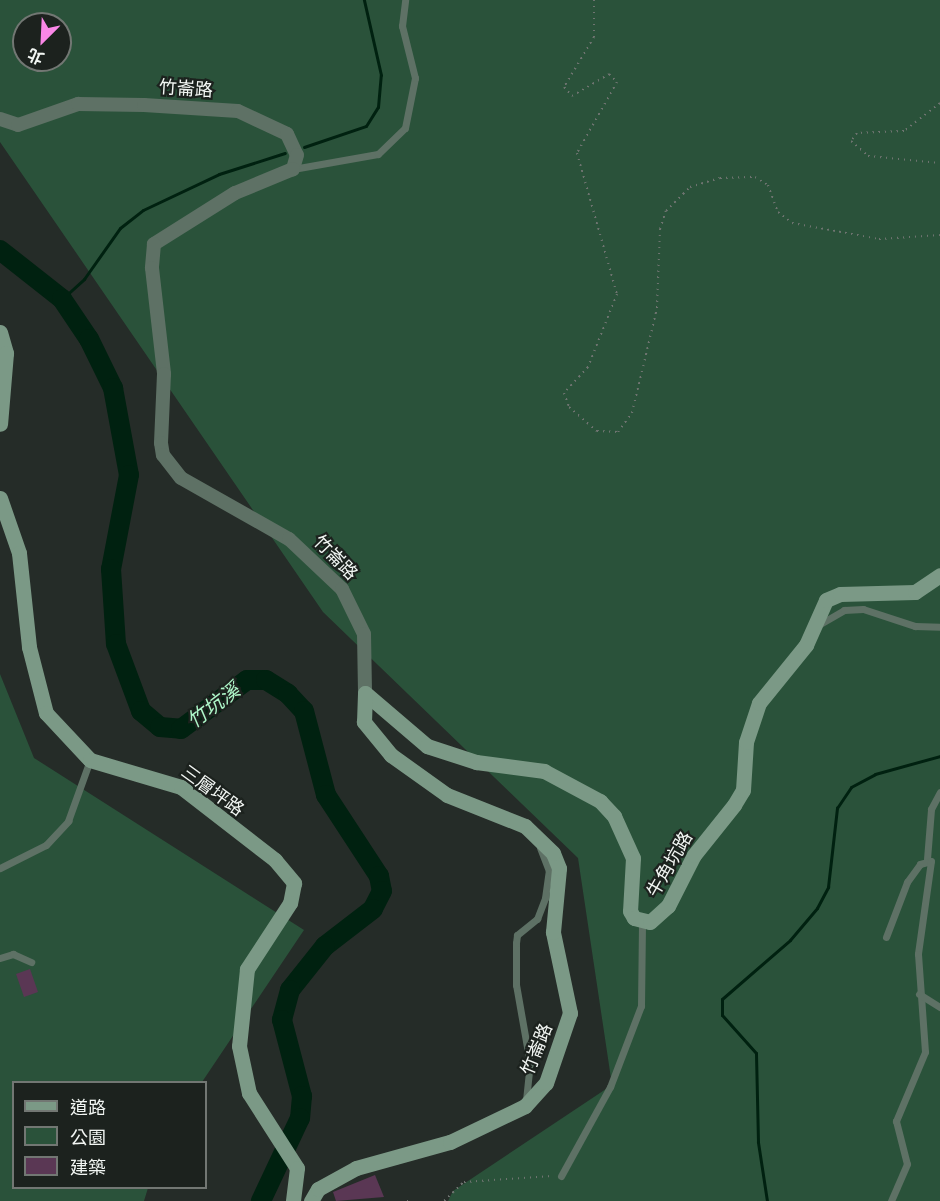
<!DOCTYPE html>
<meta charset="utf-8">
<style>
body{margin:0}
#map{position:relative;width:940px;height:1201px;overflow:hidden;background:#252c28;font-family:"Golos Text","Noto Sans TC",sans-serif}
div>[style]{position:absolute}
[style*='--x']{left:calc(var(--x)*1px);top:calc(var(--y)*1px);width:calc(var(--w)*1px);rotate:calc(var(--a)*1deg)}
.green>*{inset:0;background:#2a523a}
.stream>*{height:3px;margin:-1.5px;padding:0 1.5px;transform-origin:1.5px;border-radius:1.5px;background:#002110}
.river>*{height:20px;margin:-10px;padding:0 10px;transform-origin:10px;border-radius:10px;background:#002110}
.building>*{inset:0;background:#5a3754}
.path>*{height:2px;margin-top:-1px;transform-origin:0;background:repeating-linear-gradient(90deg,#6e7470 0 1.5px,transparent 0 6px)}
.lane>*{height:7px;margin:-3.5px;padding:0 3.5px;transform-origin:3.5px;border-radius:3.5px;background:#5e7165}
.street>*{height:14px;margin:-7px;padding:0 7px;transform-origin:7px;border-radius:7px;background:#5e7165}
.secondary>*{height:15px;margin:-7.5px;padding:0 7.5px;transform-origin:7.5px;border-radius:7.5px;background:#7b9986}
span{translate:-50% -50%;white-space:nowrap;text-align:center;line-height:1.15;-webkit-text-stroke:4.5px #1c221e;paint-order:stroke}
.street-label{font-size:18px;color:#f2f6f3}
.water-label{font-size:20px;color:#aef7c9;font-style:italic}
.legend{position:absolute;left:12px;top:1081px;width:195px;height:108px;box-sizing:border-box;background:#1c221e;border:2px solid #727773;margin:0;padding:8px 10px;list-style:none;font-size:18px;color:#f2f6f3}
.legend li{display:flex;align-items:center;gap:12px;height:30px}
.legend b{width:30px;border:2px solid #727773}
.north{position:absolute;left:12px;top:12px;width:60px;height:60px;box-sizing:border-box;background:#1c221e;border:2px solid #727773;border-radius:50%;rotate:204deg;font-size:16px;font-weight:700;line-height:24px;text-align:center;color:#f2f6f3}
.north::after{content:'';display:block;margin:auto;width:21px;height:27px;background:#fa87e7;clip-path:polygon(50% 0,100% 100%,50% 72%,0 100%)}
</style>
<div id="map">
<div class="green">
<i style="clip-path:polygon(evenodd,0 0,940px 0,940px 1201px,448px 1201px,453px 1191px,612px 1085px,578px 858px,323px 612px,0 142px,0 0,24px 24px,60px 24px,60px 60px,24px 60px,24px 24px)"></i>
<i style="clip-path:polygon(0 674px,34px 758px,304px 930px,202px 1082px,14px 1082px,14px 1188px,148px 1188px,144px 1201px,0 1201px)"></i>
</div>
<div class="stream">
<i style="--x:304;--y:147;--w:65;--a:-18.7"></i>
<i style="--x:366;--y:126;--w:22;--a:-58"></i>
<i style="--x:378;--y:107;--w:32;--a:-85"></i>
<i style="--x:381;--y:75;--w:77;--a:-102.8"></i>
<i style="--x:62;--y:299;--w:30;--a:-42"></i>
<i style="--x:84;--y:279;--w:62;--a:-54.8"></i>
<i style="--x:120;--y:228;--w:29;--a:-38"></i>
<i style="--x:143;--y:210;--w:84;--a:-25.3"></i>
<i style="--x:219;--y:174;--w:69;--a:-17.7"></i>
<i style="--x:767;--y:1201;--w:60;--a:-98.7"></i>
<i style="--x:758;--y:1142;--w:89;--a:-91.3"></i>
<i style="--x:756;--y:1053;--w:51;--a:-131.8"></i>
<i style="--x:722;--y:1015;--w:16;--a:-90"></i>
<i style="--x:722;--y:999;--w:90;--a:-40.9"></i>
<i style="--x:790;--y:940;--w:42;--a:-49.8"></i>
<i style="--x:817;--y:908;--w:24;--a:-62"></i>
<i style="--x:828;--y:887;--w:80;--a:-83.5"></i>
<i style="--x:837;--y:808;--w:25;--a:-56"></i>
<i style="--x:851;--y:787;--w:27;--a:-28"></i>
<i style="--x:875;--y:774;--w:67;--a:-15.5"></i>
</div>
<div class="river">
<i style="--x:0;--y:250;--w:79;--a:38.3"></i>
<i style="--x:62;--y:299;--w:48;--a:56"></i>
<i style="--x:89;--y:339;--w:55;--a:63.9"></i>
<i style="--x:113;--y:388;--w:88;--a:79.6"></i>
<i style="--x:129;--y:475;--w:96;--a:100.8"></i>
<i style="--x:111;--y:569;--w:75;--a:86.2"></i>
<i style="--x:116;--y:644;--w:72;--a:69.5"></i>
<i style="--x:141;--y:711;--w:25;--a:40"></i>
<i style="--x:160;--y:727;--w:21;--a:5"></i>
<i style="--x:181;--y:729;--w:82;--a:-36.6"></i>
<i style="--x:247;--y:680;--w:19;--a:0"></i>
<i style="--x:266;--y:680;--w:26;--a:32"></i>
<i style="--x:288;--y:694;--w:23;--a:47"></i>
<i style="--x:304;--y:711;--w:87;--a:75.3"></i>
<i style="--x:326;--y:795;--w:97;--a:56.8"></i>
<i style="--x:379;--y:876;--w:15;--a:79"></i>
<i style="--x:382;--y:891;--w:20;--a:117"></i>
<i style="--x:373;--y:909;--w:61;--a:142.4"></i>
<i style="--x:325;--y:946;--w:56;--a:128.5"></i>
<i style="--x:290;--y:990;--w:31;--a:105"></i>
<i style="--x:282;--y:1020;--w:79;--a:75.3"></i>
<i style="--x:302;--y:1096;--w:22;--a:95"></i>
<i style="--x:300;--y:1118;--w:92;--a:115.2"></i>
</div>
<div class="building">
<i style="clip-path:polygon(30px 969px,38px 992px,24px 997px,16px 974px)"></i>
<i style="clip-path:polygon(375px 1175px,384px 1197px,336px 1201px,333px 1192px)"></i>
</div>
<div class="path">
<i style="--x:594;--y:0;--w:37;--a:90"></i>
<i style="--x:594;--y:37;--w:58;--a:121"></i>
<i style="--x:564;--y:87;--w:12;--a:48"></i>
<i style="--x:572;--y:96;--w:43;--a:-30.7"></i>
<i style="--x:609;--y:74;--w:11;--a:45"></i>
<i style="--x:617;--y:82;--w:81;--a:119.4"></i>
<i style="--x:577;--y:153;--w:147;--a:74.2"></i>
<i style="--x:617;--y:294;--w:79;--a:111.7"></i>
<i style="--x:588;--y:367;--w:35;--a:133"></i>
<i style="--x:564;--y:393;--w:15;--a:70"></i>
<i style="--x:569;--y:407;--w:37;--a:41"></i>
<i style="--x:597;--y:431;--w:21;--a:3"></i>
<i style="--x:618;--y:432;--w:24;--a:-54"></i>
<i style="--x:632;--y:413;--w:108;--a:-76.6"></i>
<i style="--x:657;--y:308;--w:79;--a:-87.8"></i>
<i style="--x:660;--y:229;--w:19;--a:-72"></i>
<i style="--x:666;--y:211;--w:34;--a:-45"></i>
<i style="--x:690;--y:187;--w:31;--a:-17"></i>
<i style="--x:720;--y:178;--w:35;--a:-2"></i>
<i style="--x:755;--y:177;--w:15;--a:32"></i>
<i style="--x:768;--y:185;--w:29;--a:70"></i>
<i style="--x:778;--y:212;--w:18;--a:38"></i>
<i style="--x:792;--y:223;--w:88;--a:10.4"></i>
<i style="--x:879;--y:239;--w:61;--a:-3.8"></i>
<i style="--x:940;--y:103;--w:46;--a:142.1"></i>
<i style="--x:904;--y:131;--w:47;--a:177.6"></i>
<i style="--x:857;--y:133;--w:10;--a:127"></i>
<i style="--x:851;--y:141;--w:23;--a:41"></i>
<i style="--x:868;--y:156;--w:72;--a:5.6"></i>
<i style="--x:407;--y:1201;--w:4;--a:0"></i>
<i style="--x:444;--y:1201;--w:28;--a:-44"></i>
<i style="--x:464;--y:1182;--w:88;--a:-3.9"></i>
</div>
<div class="lane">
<i style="--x:293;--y:169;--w:86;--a:-10"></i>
<i style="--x:378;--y:154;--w:37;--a:-44"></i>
<i style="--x:405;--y:128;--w:51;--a:-78.7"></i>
<i style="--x:415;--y:78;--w:54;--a:-104"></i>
<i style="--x:402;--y:26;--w:26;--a:-83"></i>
<i style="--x:820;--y:624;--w:28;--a:-30"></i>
<i style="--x:844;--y:610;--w:19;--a:-3"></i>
<i style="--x:863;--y:609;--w:55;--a:18.1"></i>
<i style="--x:915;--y:626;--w:25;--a:2"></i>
<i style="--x:927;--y:859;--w:50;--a:-85.4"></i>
<i style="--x:931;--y:809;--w:19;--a:-62"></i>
<i style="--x:0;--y:868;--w:51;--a:-26.6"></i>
<i style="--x:46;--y:845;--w:33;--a:-47"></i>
<i style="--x:68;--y:821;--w:65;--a:-70.2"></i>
<i style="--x:886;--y:937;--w:59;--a:-69.1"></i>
<i style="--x:907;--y:882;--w:22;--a:-54"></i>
<i style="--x:920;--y:864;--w:11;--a:-15"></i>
<i style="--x:931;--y:861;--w:94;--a:98"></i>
<i style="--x:918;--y:954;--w:98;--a:85.9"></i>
<i style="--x:925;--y:1052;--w:75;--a:112.8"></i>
<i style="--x:896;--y:1121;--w:44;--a:75.7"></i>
<i style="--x:907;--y:1164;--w:40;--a:113.4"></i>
<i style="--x:0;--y:958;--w:14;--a:-17"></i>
<i style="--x:13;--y:954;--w:20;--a:24"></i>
<i style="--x:919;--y:994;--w:25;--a:32"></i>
<i style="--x:526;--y:1100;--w:36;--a:-84"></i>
<i style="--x:530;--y:1064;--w:80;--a:-100"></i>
<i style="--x:516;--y:985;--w:42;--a:-90"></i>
<i style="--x:516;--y:943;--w:8;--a:-83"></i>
<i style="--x:517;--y:935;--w:26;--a:-39"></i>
<i style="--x:537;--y:919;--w:22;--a:-69"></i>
<i style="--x:545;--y:898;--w:27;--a:-82"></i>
<i style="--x:549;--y:871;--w:25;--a:-111"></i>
<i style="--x:561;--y:1176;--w:102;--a:-61.2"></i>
<i style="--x:610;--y:1087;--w:87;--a:-69.1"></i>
<i style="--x:641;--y:1006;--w:84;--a:-89.3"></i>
</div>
<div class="street">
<i style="--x:0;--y:119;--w:19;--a:18"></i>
<i style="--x:18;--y:125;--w:64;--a:-19.3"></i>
<i style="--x:78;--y:104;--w:66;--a:0.9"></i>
<i style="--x:144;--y:105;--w:94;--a:3.7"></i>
<i style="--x:238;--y:111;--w:54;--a:25.1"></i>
<i style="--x:287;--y:134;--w:23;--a:65"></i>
<i style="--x:297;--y:155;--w:15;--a:106"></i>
<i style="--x:293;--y:169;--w:63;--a:157.5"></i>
<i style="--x:235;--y:193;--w:96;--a:147.8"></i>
<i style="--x:154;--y:244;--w:24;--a:95"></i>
<i style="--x:152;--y:268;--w:107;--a:83.5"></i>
<i style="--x:164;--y:374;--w:69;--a:92.5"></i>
<i style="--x:161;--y:443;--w:12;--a:81"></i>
<i style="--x:163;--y:455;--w:29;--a:52"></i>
<i style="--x:181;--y:478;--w:124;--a:29.5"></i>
<i style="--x:289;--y:539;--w:73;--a:43.3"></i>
<i style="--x:342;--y:589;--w:50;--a:63.9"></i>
<i style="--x:364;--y:634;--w:59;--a:89"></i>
</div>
<div class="secondary">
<i style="--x:0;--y:332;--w:22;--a:74"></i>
<i style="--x:6;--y:353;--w:71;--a:94.8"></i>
<i style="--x:0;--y:498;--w:58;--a:70.9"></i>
<i style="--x:19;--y:553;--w:95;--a:83.9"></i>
<i style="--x:29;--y:647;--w:68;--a:75.6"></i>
<i style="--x:46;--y:713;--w:64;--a:46.9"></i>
<i style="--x:90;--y:760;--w:95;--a:16.5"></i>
<i style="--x:181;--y:787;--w:119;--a:37.8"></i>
<i style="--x:275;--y:860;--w:30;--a:50"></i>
<i style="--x:294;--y:883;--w:20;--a:101"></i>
<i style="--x:290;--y:903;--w:79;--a:123.1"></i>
<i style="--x:247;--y:969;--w:77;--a:95.9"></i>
<i style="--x:239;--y:1046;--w:48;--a:78"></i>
<i style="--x:249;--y:1093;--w:89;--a:57.4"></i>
<i style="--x:297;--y:1168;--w:33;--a:97"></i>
<i style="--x:365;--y:693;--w:82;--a:40.5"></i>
<i style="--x:427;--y:746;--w:52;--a:18.1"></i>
<i style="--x:476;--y:762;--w:69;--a:7.5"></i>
<i style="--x:544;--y:771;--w:64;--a:28.2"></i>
<i style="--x:600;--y:801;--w:21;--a:47"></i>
<i style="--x:614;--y:816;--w:46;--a:65.7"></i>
<i style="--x:633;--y:858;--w:53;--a:93.2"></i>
<i style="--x:630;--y:911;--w:8;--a:60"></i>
<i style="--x:634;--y:918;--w:16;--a:14"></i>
<i style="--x:650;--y:922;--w:24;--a:-42"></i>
<i style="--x:668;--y:906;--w:57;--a:-63"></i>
<i style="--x:694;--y:855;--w:64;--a:-51.3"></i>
<i style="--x:734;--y:805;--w:17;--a:-59"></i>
<i style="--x:743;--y:790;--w:48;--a:-86.4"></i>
<i style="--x:746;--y:742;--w:41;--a:-71.6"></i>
<i style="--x:759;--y:703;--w:75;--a:-51"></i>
<i style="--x:806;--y:645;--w:49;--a:-66"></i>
<i style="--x:826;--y:600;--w:15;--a:-23"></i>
<i style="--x:840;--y:594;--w:75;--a:-1.5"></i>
<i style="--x:915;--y:592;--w:30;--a:-34"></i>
<i style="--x:311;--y:1201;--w:14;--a:-60"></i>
<i style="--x:318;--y:1189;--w:43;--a:-28.9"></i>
<i style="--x:356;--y:1168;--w:98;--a:-15.5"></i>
<i style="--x:450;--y:1142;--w:83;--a:-25.6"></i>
<i style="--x:525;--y:1106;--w:31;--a:-48"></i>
<i style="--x:546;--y:1083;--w:74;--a:-71.1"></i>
<i style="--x:570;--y:1013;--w:83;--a:-101.9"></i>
<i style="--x:553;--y:932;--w:64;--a:-84.6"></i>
<i style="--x:559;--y:868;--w:16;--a:-112"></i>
<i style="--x:553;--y:853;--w:39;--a:-136"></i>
<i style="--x:525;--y:826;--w:84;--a:-158.3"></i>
<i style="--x:447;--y:795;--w:69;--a:-144.5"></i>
<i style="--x:391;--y:755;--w:43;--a:-129.3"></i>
<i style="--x:364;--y:722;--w:29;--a:-88"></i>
</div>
<div class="street-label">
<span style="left:186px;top:88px;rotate:4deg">竹崙路</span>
<span style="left:336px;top:557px;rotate:46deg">竹崙路</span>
<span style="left:213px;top:790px;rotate:36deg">三層坪路</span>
<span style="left:669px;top:864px;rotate:-60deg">牛角坑路</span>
<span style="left:536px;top:1049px;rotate:-68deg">竹崙路</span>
</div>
<div class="water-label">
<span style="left:213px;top:705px;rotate:-37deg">竹坑溪</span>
</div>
<ul class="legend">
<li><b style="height:8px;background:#7b9986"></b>道路</li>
<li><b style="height:16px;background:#2a523a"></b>公園</li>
<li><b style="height:16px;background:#5a3754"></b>建築</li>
</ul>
<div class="north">北</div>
</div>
